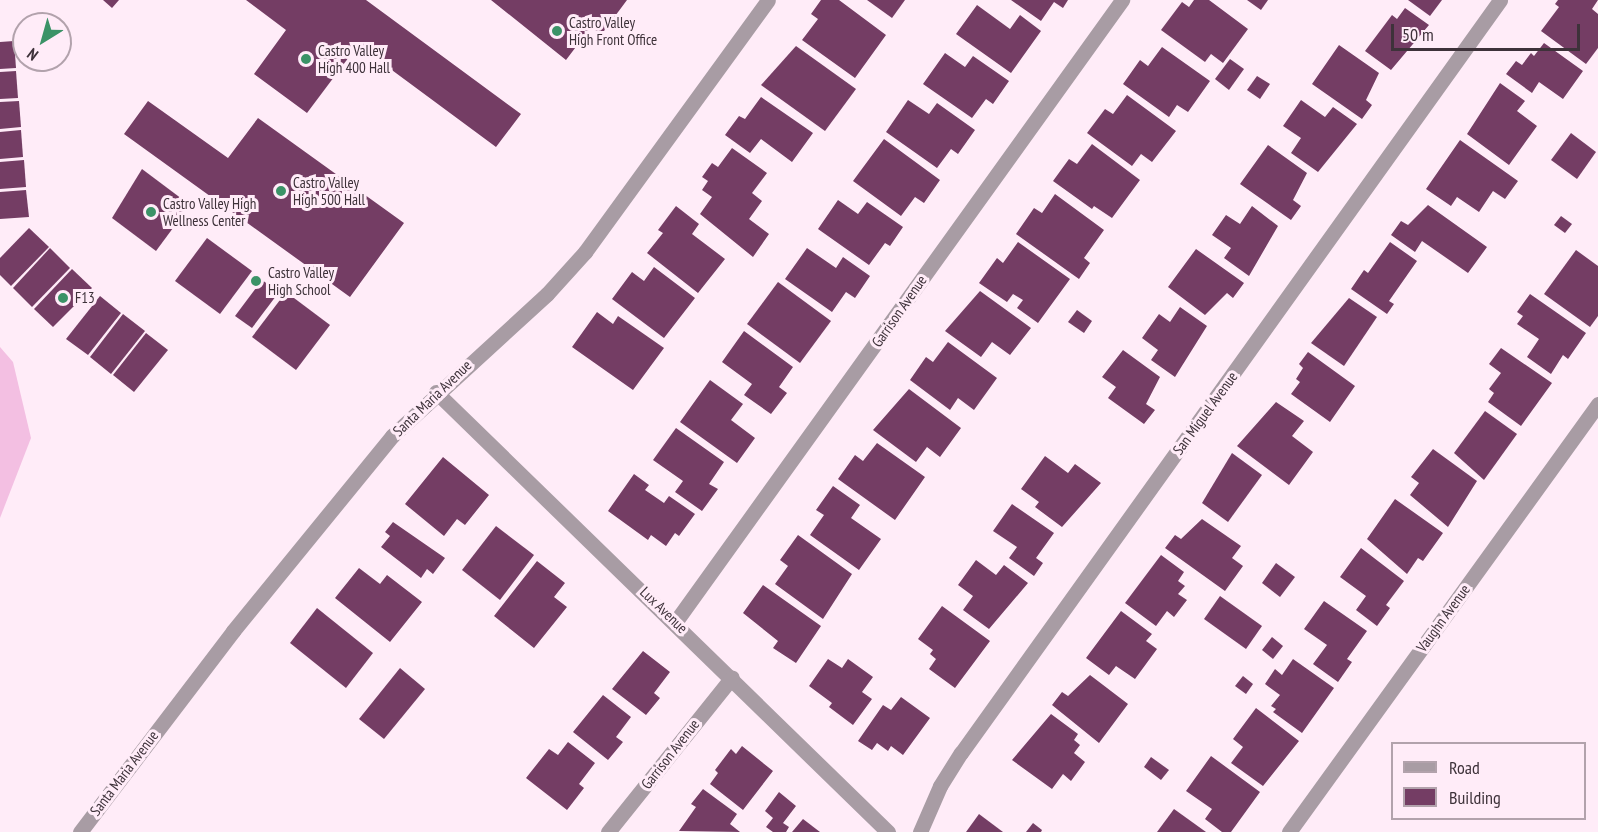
<!DOCTYPE html>
<style>
body{margin:0}
#map{position:relative;width:1598px;height:832px;overflow:hidden;background:#ffecf8;font-family:"PT Sans Narrow",sans-serif}
div>[style]{position:absolute}
[style*='--x']{left:calc(var(--x)*1px);top:calc(var(--y)*1px);width:calc(var(--w)*1px);rotate:calc(var(--a)*1deg)}
.green>*{inset:0;background:#f3bfe2}
.building>*{inset:0;background:#743d64}
.street>*{height:15px;margin:-7.5px;padding:0 7.5px;transform-origin:7.5px;border-radius:7.5px;background:#a89ca4}
.dots>*{width:16px;height:16px;translate:-50% -50%;box-sizing:border-box;border:3px solid #ffecf8;border-radius:50%}
span{translate:-50% -50%;white-space:nowrap;text-align:center;line-height:1.15;-webkit-text-stroke:6px #ffecf8;paint-order:stroke}
.poi-label{font-size:15px;color:#3e323a}
.left{translate:0 -50%;text-align:left}
.street-label{font-size:15px;color:#3e323a}
.legend{position:absolute;left:1391px;top:742px;width:195px;height:78px;box-sizing:border-box;background:#ffecf8;border:2px solid #b2a2ac;margin:0;padding:8px 10px;list-style:none;font-size:18px;color:#3e323a}
.legend li{display:flex;align-items:center;gap:12px;height:30px}
.legend b{width:30px;border:2px solid #b2a2ac}
.north{position:absolute;left:12px;top:12px;width:60px;height:60px;box-sizing:border-box;background:#ffecf8;border:2px solid #b2a2ac;border-radius:50%;rotate:217deg;font-size:16px;font-weight:700;line-height:24px;text-align:center;color:#3e323a}
.north::after{content:'';display:block;margin:auto;width:21px;height:27px;background:#3b9367;clip-path:polygon(50% 0,100% 100%,50% 72%,0 100%)}
.scale{position:absolute;left:1391px;top:24px;width:189px;height:27px;box-sizing:border-box;border:3px solid #3e323a;border-top:0;padding-left:8px;font-size:18px;line-height:21px;white-space:nowrap;color:#3e323a;-webkit-text-stroke:4px #ffecf8;paint-order:stroke}
</style>
<div id="map">
<div class="green">
<i style="clip-path:polygon(0 347px,13px 362px,31px 438px,0 518px)"></i>
</div>
<div class="building">
<i style="clip-path:polygon(103px 0,119px 0,112px 8px)"></i>
<i style="clip-path:polygon(246px 0,366px 0,521px 114px,496px 147px,358px 45px,307px 113px,254px 74px,286px 30px)"></i>
<i style="clip-path:polygon(491px 0,627px 0,601px 35px,591px 27px,566px 60px)"></i>
<i style="clip-path:polygon(821px 0,839px 0,886px 35px,855px 78px,802px 40px,818px 19px,811px 14px)"></i>
<i style="clip-path:polygon(867px 0,905px 0,892px 18px)"></i>
<i style="clip-path:polygon(1011px 0,1068px 0,1063px 8px,1054px 2px,1041px 21px)"></i>
<i style="clip-path:polygon(1194px 0,1209px 0,1248px 29px,1223px 63px,1211px 54px,1205px 62px,1161px 30px,1182px 2px,1189px 7px)"></i>
<i style="clip-path:polygon(1247px 0,1268px 0,1261px 10px)"></i>
<i style="clip-path:polygon(1408px 0,1442px 0,1430px 16px)"></i>
<i style="clip-path:polygon(1558px 0,1598px 0,1592px 9px,1598px 14px,1598px 48px,1586px 64px,1541px 31px,1559px 7px,1555px 4px)"></i>
<i style="clip-path:polygon(977px 5px,1010px 29px,1020px 15px,1041px 31px,1011px 73px,956px 34px)"></i>
<i style="clip-path:polygon(1405px 8px,1429px 25px,1391px 70px,1365px 51px,1392px 15px,1397px 19px)"></i>
<i style="clip-path:polygon(14px 41px,16px 68px,0 69px,0 42px)"></i>
<i style="clip-path:polygon(1544px 43px,1583px 71px,1563px 99px,1539px 82px,1532px 93px,1506px 74px,1516px 61px,1522px 65px,1531px 53px,1534px 56px)"></i>
<i style="clip-path:polygon(1339px 45px,1379px 73px,1366px 100px,1372px 105px,1362px 119px,1312px 84px)"></i>
<i style="clip-path:polygon(796px 46px,856px 89px,825px 131px,761px 85px)"></i>
<i style="clip-path:polygon(1162px 47px,1210px 81px,1188px 112px,1177px 105px,1169px 117px,1123px 84px,1140px 60px,1148px 66px)"></i>
<i style="clip-path:polygon(945px 53px,965px 67px,973px 56px,1009px 81px,993px 104px,986px 99px,972px 118px,923px 84px)"></i>
<i style="clip-path:polygon(1230px 59px,1244px 69px,1229px 90px,1215px 79px)"></i>
<i style="clip-path:polygon(16px 71px,18px 98px,0 99px,0 72px)"></i>
<i style="clip-path:polygon(1257px 76px,1270px 84px,1260px 99px,1247px 90px)"></i>
<i style="clip-path:polygon(1500px 83px,1525px 101px,1517px 111px,1537px 126px,1509px 165px,1467px 134px)"></i>
<i style="clip-path:polygon(1127px 95px,1176px 131px,1152px 162px,1141px 154px,1132px 166px,1087px 133px,1105px 109px,1113px 114px)"></i>
<i style="clip-path:polygon(761px 97px,813px 133px,792px 162px,761px 139px,750px 153px,725px 135px,739px 116px,745px 119px)"></i>
<i style="clip-path:polygon(908px 100px,929px 114px,937px 103px,975px 130px,958px 154px,951px 149px,937px 168px,886px 132px)"></i>
<i style="clip-path:polygon(1301px 100px,1325px 117px,1333px 107px,1357px 124px,1318px 172px,1291px 153px,1301px 138px,1283px 126px)"></i>
<i style="clip-path:polygon(19px 101px,21px 127px,0 129px,0 102px)"></i>
<i style="clip-path:polygon(148px 101px,228px 158px,258px 118px,404px 223px,350px 297px,124px 134px)"></i>
<i style="clip-path:polygon(21px 130px,23px 157px,0 159px,0 132px)"></i>
<i style="clip-path:polygon(1571px 133px,1596px 152px,1577px 179px,1551px 160px)"></i>
<i style="clip-path:polygon(884px 139px,940px 180px,924px 203px,915px 197px,901px 216px,853px 181px)"></i>
<i style="clip-path:polygon(1460px 140px,1518px 181px,1505px 199px,1493px 191px,1479px 212px,1457px 197px,1451px 206px,1426px 189px)"></i>
<i style="clip-path:polygon(1092px 144px,1140px 180px,1112px 218px,1094px 206px,1092px 209px,1053px 181px,1069px 159px,1077px 164px)"></i>
<i style="clip-path:polygon(1268px 145px,1307px 173px,1293px 200px,1301px 206px,1291px 220px,1240px 184px)"></i>
<i style="clip-path:polygon(732px 148px,767px 173px,752px 193px,762px 201px,749px 219px,769px 234px,753px 257px,700px 214px,712px 197px,702px 190px,708px 181px,702px 177px,712px 163px,718px 167px)"></i>
<i style="clip-path:polygon(24px 160px,26px 187px,0 189px,0 162px)"></i>
<i style="clip-path:polygon(142px 169px,190px 205px,156px 251px,112px 218px)"></i>
<i style="clip-path:polygon(26px 190px,29px 217px,0 219px,0 192px)"></i>
<i style="clip-path:polygon(1055px 194px,1104px 230px,1084px 258px,1090px 263px,1079px 279px,1016px 234px,1034px 208px,1042px 213px)"></i>
<i style="clip-path:polygon(838px 200px,858px 214px,867px 202px,903px 227px,890px 246px,885px 243px,869px 265px,818px 229px)"></i>
<i style="clip-path:polygon(1428px 205px,1487px 247px,1468px 273px,1422px 241px,1415px 252px,1391px 235px,1401px 221px,1408px 225px)"></i>
<i style="clip-path:polygon(676px 206px,699px 224px,692px 234px,725px 259px,698px 293px,647px 253px,663px 233px,658px 230px)"></i>
<i style="clip-path:polygon(1252px 206px,1278px 226px,1249px 276px,1224px 258px,1231px 248px,1212px 235px,1226px 215px,1240px 224px)"></i>
<i style="clip-path:polygon(1561px 216px,1572px 224px,1565px 233px,1554px 225px)"></i>
<i style="clip-path:polygon(29px 228px,49px 247px,11px 286px,0 275px,0 258px)"></i>
<i style="clip-path:polygon(207px 238px,252px 271px,220px 314px,175px 281px)"></i>
<i style="clip-path:polygon(1018px 242px,1070px 279px,1038px 323px,1017px 308px,1023px 300px,1013px 294px,1007px 302px,979px 283px,997px 258px,1003px 263px)"></i>
<i style="clip-path:polygon(1390px 242px,1417px 261px,1389px 301px,1394px 304px,1387px 314px,1351px 289px,1364px 270px,1368px 273px)"></i>
<i style="clip-path:polygon(50px 248px,70px 268px,32px 307px,13px 288px)"></i>
<i style="clip-path:polygon(807px 248px,836px 268px,843px 257px,870px 276px,855px 298px,846px 292px,832px 312px,785px 279px)"></i>
<i style="clip-path:polygon(1196px 249px,1244px 283px,1233px 298px,1227px 293px,1205px 315px,1168px 287px)"></i>
<i style="clip-path:polygon(1576px 250px,1598px 266px,1598px 316px,1590px 327px,1544px 294px)"></i>
<i style="clip-path:polygon(654px 267px,695px 298px,664px 338px,612px 299px,632px 272px,644px 281px)"></i>
<i style="clip-path:polygon(72px 269px,92px 288px,53px 327px,34px 309px)"></i>
<i style="clip-path:polygon(262px 280px,279px 292px,252px 328px,235px 316px)"></i>
<i style="clip-path:polygon(778px 282px,831px 321px,800px 363px,747px 324px)"></i>
<i style="clip-path:polygon(980px 291px,1031px 328px,1010px 355px,992px 342px,981px 357px,945px 331px)"></i>
<i style="clip-path:polygon(286px 292px,330px 325px,296px 370px,252px 337px)"></i>
<i style="clip-path:polygon(1530px 294px,1586px 333px,1568px 359px,1563px 355px,1551px 374px,1527px 357px,1539px 339px,1517px 324px,1523px 316px,1517px 312px)"></i>
<i style="clip-path:polygon(100px 296px,121px 313px,88px 355px,66px 339px)"></i>
<i style="clip-path:polygon(1349px 298px,1377px 317px,1344px 366px,1311px 343px)"></i>
<i style="clip-path:polygon(1180px 307px,1207px 326px,1175px 377px,1151px 360px,1158px 350px,1142px 338px,1159px 314px,1170px 322px)"></i>
<i style="clip-path:polygon(1077px 310px,1092px 321px,1084px 333px,1068px 322px)"></i>
<i style="clip-path:polygon(597px 312px,613px 324px,618px 316px,664px 348px,633px 390px,572px 347px)"></i>
<i style="clip-path:polygon(123px 314px,145px 331px,111px 374px,90px 357px)"></i>
<i style="clip-path:polygon(744px 331px,793px 367px,779px 387px,787px 393px,771px 414px,744px 395px,752px 384px,722px 362px)"></i>
<i style="clip-path:polygon(146px 333px,168px 350px,134px 392px,113px 375px)"></i>
<i style="clip-path:polygon(948px 342px,997px 378px,974px 410px,958px 398px,950px 410px,910px 380px,926px 357px,933px 362px)"></i>
<i style="clip-path:polygon(1501px 348px,1552px 383px,1521px 426px,1488px 402px,1494px 393px,1489px 389px,1501px 373px,1489px 364px)"></i>
<i style="clip-path:polygon(1123px 350px,1160px 377px,1146px 404px,1155px 410px,1144px 424px,1108px 398px,1116px 387px,1102px 377px)"></i>
<i style="clip-path:polygon(1308px 352px,1355px 386px,1330px 422px,1291px 394px,1300px 382px,1296px 379px,1303px 368px,1299px 364px)"></i>
<i style="clip-path:polygon(710px 380px,743px 404px,731px 420px,755px 438px,737px 463px,680px 422px)"></i>
<i style="clip-path:polygon(909px 389px,961px 428px,940px 457px,927px 447px,916px 462px,873px 430px)"></i>
<i style="clip-path:polygon(1276px 402px,1304px 421px,1292px 436px,1313px 452px,1289px 485px,1237px 446px)"></i>
<i style="clip-path:polygon(1485px 411px,1517px 434px,1484px 480px,1454px 453px)"></i>
<i style="clip-path:polygon(676px 428px,724px 462px,709px 484px,718px 489px,702px 511px,675px 492px,683px 481px,653px 460px)"></i>
<i style="clip-path:polygon(877px 443px,925px 477px,895px 520px,838px 479px,855px 455px,863px 461px)"></i>
<i style="clip-path:polygon(1433px 449px,1477px 481px,1448px 527px,1410px 495px,1419px 483px,1411px 477px)"></i>
<i style="clip-path:polygon(1232px 453px,1262px 475px,1228px 522px,1202px 503px)"></i>
<i style="clip-path:polygon(1045px 456px,1068px 473px,1075px 464px,1101px 483px,1062px 527px,1035px 507px,1039px 502px,1021px 489px)"></i>
<i style="clip-path:polygon(443px 457px,489px 495px,465px 525px,457px 519px,444px 536px,405px 504px)"></i>
<i style="clip-path:polygon(634px 474px,649px 485px,645px 490px,664px 503px,669px 496px,695px 514px,679px 536px,675px 533px,666px 546px,651px 535px,648px 540px,608px 511px)"></i>
<i style="clip-path:polygon(833px 486px,860px 505px,851px 518px,881px 539px,859px 570px,810px 535px,824px 515px,816px 510px)"></i>
<i style="clip-path:polygon(1395px 499px,1443px 533px,1423px 561px,1418px 558px,1407px 574px,1367px 539px)"></i>
<i style="clip-path:polygon(1012px 504px,1054px 533px,1036px 558px,1043px 563px,1034px 576px,1009px 558px,1017px 547px,993px 531px)"></i>
<i style="clip-path:polygon(1202px 519px,1241px 546px,1232px 558px,1243px 566px,1225px 591px,1165px 548px,1175px 535px,1181px 539px)"></i>
<i style="clip-path:polygon(393px 522px,445px 558px,433px 574px,427px 569px,421px 578px,381px 547px,390px 536px,385px 532px)"></i>
<i style="clip-path:polygon(496px 526px,534px 555px,500px 600px,462px 570px)"></i>
<i style="clip-path:polygon(798px 535px,852px 574px,823px 619px,775px 584px,788px 566px,780px 560px)"></i>
<i style="clip-path:polygon(1361px 548px,1404px 581px,1386px 605px,1390px 608px,1377px 626px,1356px 610px,1366px 596px,1340px 577px)"></i>
<i style="clip-path:polygon(1161px 555px,1184px 572px,1178px 581px,1185px 586px,1178px 594px,1187px 600px,1174px 617px,1167px 611px,1156px 626px,1125px 603px)"></i>
<i style="clip-path:polygon(976px 560px,996px 575px,1004px 565px,1028px 583px,989px 629px,963px 610px,973px 596px,958px 585px)"></i>
<i style="clip-path:polygon(537px 561px,565px 583px,554px 597px,567px 607px,534px 648px,494px 616px)"></i>
<i style="clip-path:polygon(1276px 563px,1295px 577px,1280px 597px,1262px 583px)"></i>
<i style="clip-path:polygon(359px 568px,380px 584px,387px 575px,422px 602px,390px 642px,335px 598px)"></i>
<i style="clip-path:polygon(763px 585px,821px 626px,796px 663px,773px 648px,778px 641px,743px 613px)"></i>
<i style="clip-path:polygon(1220px 596px,1262px 626px,1246px 649px,1204px 619px)"></i>
<i style="clip-path:polygon(1324px 601px,1367px 631px,1347px 659px,1352px 662px,1338px 682px,1313px 664px,1327px 645px,1304px 629px)"></i>
<i style="clip-path:polygon(942px 606px,990px 641px,955px 688px,929px 669px,936px 659px,930px 654px,933px 650px,918px 639px)"></i>
<i style="clip-path:polygon(317px 608px,373px 653px,346px 688px,290px 643px)"></i>
<i style="clip-path:polygon(1121px 611px,1152px 634px,1146px 641px,1157px 649px,1135px 679px,1116px 666px,1109px 675px,1086px 658px)"></i>
<i style="clip-path:polygon(1272px 637px,1283px 646px,1273px 659px,1262px 650px)"></i>
<i style="clip-path:polygon(643px 651px,670px 672px,654px 693px,660px 698px,646px 715px,612px 689px)"></i>
<i style="clip-path:polygon(828px 659px,842px 668px,848px 659px,873px 677px,862px 692px,872px 699px,853px 725px,829px 707px,832px 703px,809px 686px)"></i>
<i style="clip-path:polygon(1293px 659px,1334px 688px,1302px 733px,1273px 712px,1276px 709px,1271px 706px,1280px 695px,1265px 684px,1275px 669px,1282px 675px)"></i>
<i style="clip-path:polygon(400px 668px,425px 689px,384px 739px,359px 719px)"></i>
<i style="clip-path:polygon(1090px 675px,1128px 704px,1099px 743px,1052px 705px,1062px 692px,1068px 696px)"></i>
<i style="clip-path:polygon(1243px 676px,1253px 684px,1246px 694px,1235px 686px)"></i>
<i style="clip-path:polygon(603px 695px,631px 717px,616px 737px,623px 742px,608px 760px,573px 732px)"></i>
<i style="clip-path:polygon(901px 697px,930px 718px,903px 755px,891px 746px,888px 751px,877px 743px,872px 750px,858px 741px,883px 705px,891px 710px)"></i>
<i style="clip-path:polygon(1256px 708px,1299px 741px,1263px 786px,1231px 763px,1243px 747px,1233px 739px)"></i>
<i style="clip-path:polygon(1051px 714px,1078px 734px,1074px 740px,1080px 745px,1074px 753px,1085px 762px,1071px 781px,1063px 774px,1052px 789px,1012px 760px)"></i>
<i style="clip-path:polygon(568px 742px,595px 763px,579px 784px,584px 788px,567px 810px,526px 778px,549px 749px,558px 755px)"></i>
<i style="clip-path:polygon(742px 746px,773px 771px,743px 810px,710px 784px,718px 773px,715px 770px,731px 749px,736px 754px)"></i>
<i style="clip-path:polygon(1211px 756px,1260px 792px,1231px 832px,1222px 832px,1205px 819px,1212px 809px,1186px 791px)"></i>
<i style="clip-path:polygon(1151px 757px,1169px 770px,1161px 780px,1144px 767px)"></i>
<i style="clip-path:polygon(703px 789px,737px 814px,730px 824px,740px 832px,679px 831px,696px 807px,691px 804px)"></i>
<i style="clip-path:polygon(779px 792px,796px 806px,783px 823px,789px 827px,786px 832px,773px 832px,766px 827px,773px 818px,765px 811px)"></i>
<i style="clip-path:polygon(1174px 809px,1206px 832px,1157px 832px)"></i>
<i style="clip-path:polygon(979px 814px,1003px 832px,966px 832px)"></i>
<i style="clip-path:polygon(803px 819px,820px 832px,792px 832px)"></i>
<i style="clip-path:polygon(1033px 823px,1042px 830px,1041px 832px,1026px 832px)"></i>
</div>
<div class="street">
<i style="--x:436;--y:392;--w:631;--a:44.23"></i>
<i style="--x:676;--y:621;--w:765;--a:-54.31"></i>
<i style="--x:80;--y:832;--w:253;--a:-52.7"></i>
<i style="--x:233;--y:631;--w:252;--a:-50.8"></i>
<i style="--x:392;--y:436;--w:210;--a:-42.5"></i>
<i style="--x:547;--y:294;--w:57;--a:-47.9"></i>
<i style="--x:585;--y:252;--w:311;--a:-54"></i>
<i style="--x:608;--y:832;--w:198;--a:-51.3"></i>
<i style="--x:920;--y:832;--w:50;--a:-66.5"></i>
<i style="--x:940;--y:786;--w:39;--a:-58"></i>
<i style="--x:961;--y:753;--w:926;--a:-54.4"></i>
<i style="--x:1289;--y:832;--w:528;--a:-54.17"></i>
</div>
<div class="dots">
<i style="left:557px;top:31px;background:#3b9367"></i>
<i style="left:306px;top:59px;background:#3b9367"></i>
<i style="left:281px;top:191px;background:#3b9367"></i>
<i style="left:151px;top:212px;background:#3b9367"></i>
<i style="left:256px;top:281px;background:#3b9367"></i>
<i style="left:63px;top:298px;background:#3b9367"></i>
</div>
<div class="poi-label">
<span class="left" style="left:569px;top:31px">Castro Valley<br>High Front Office</span>
<span class="left" style="left:318px;top:59px">Castro Valley<br>High 400 Hall</span>
<span class="left" style="left:293px;top:191px">Castro Valley<br>High 500 Hall</span>
<span class="left" style="left:163px;top:212px">Castro Valley High<br>Wellness Center</span>
<span class="left" style="left:268px;top:281px">Castro Valley<br>High School</span>
<span class="left" style="left:75px;top:298px">F13</span>
</div>
<div class="street-label">
<span style="left:899px;top:311px;rotate:-55deg">Garrison Avenue</span>
<span style="left:432px;top:398px;rotate:-44deg">Santa Maria Avenue</span>
<span style="left:1205px;top:413px;rotate:-54deg">San Miguel Avenue</span>
<span style="left:664px;top:610px;rotate:44deg">Lux Avenue</span>
<span style="left:1443px;top:618px;rotate:-54deg">Vaughn Avenue</span>
<span style="left:670px;top:754px;rotate:-52deg">Garrison Avenue</span>
<span style="left:124px;top:773px;rotate:-53deg">Santa Maria Avenue</span>
</div>
<ul class="legend">
<li><b style="height:8px;background:#a89ca4"></b>Road</li>
<li><b style="height:16px;background:#743d64"></b>Building</li>
</ul>
<div class="north">N</div>
<div class="scale">50 m</div>
</div>
